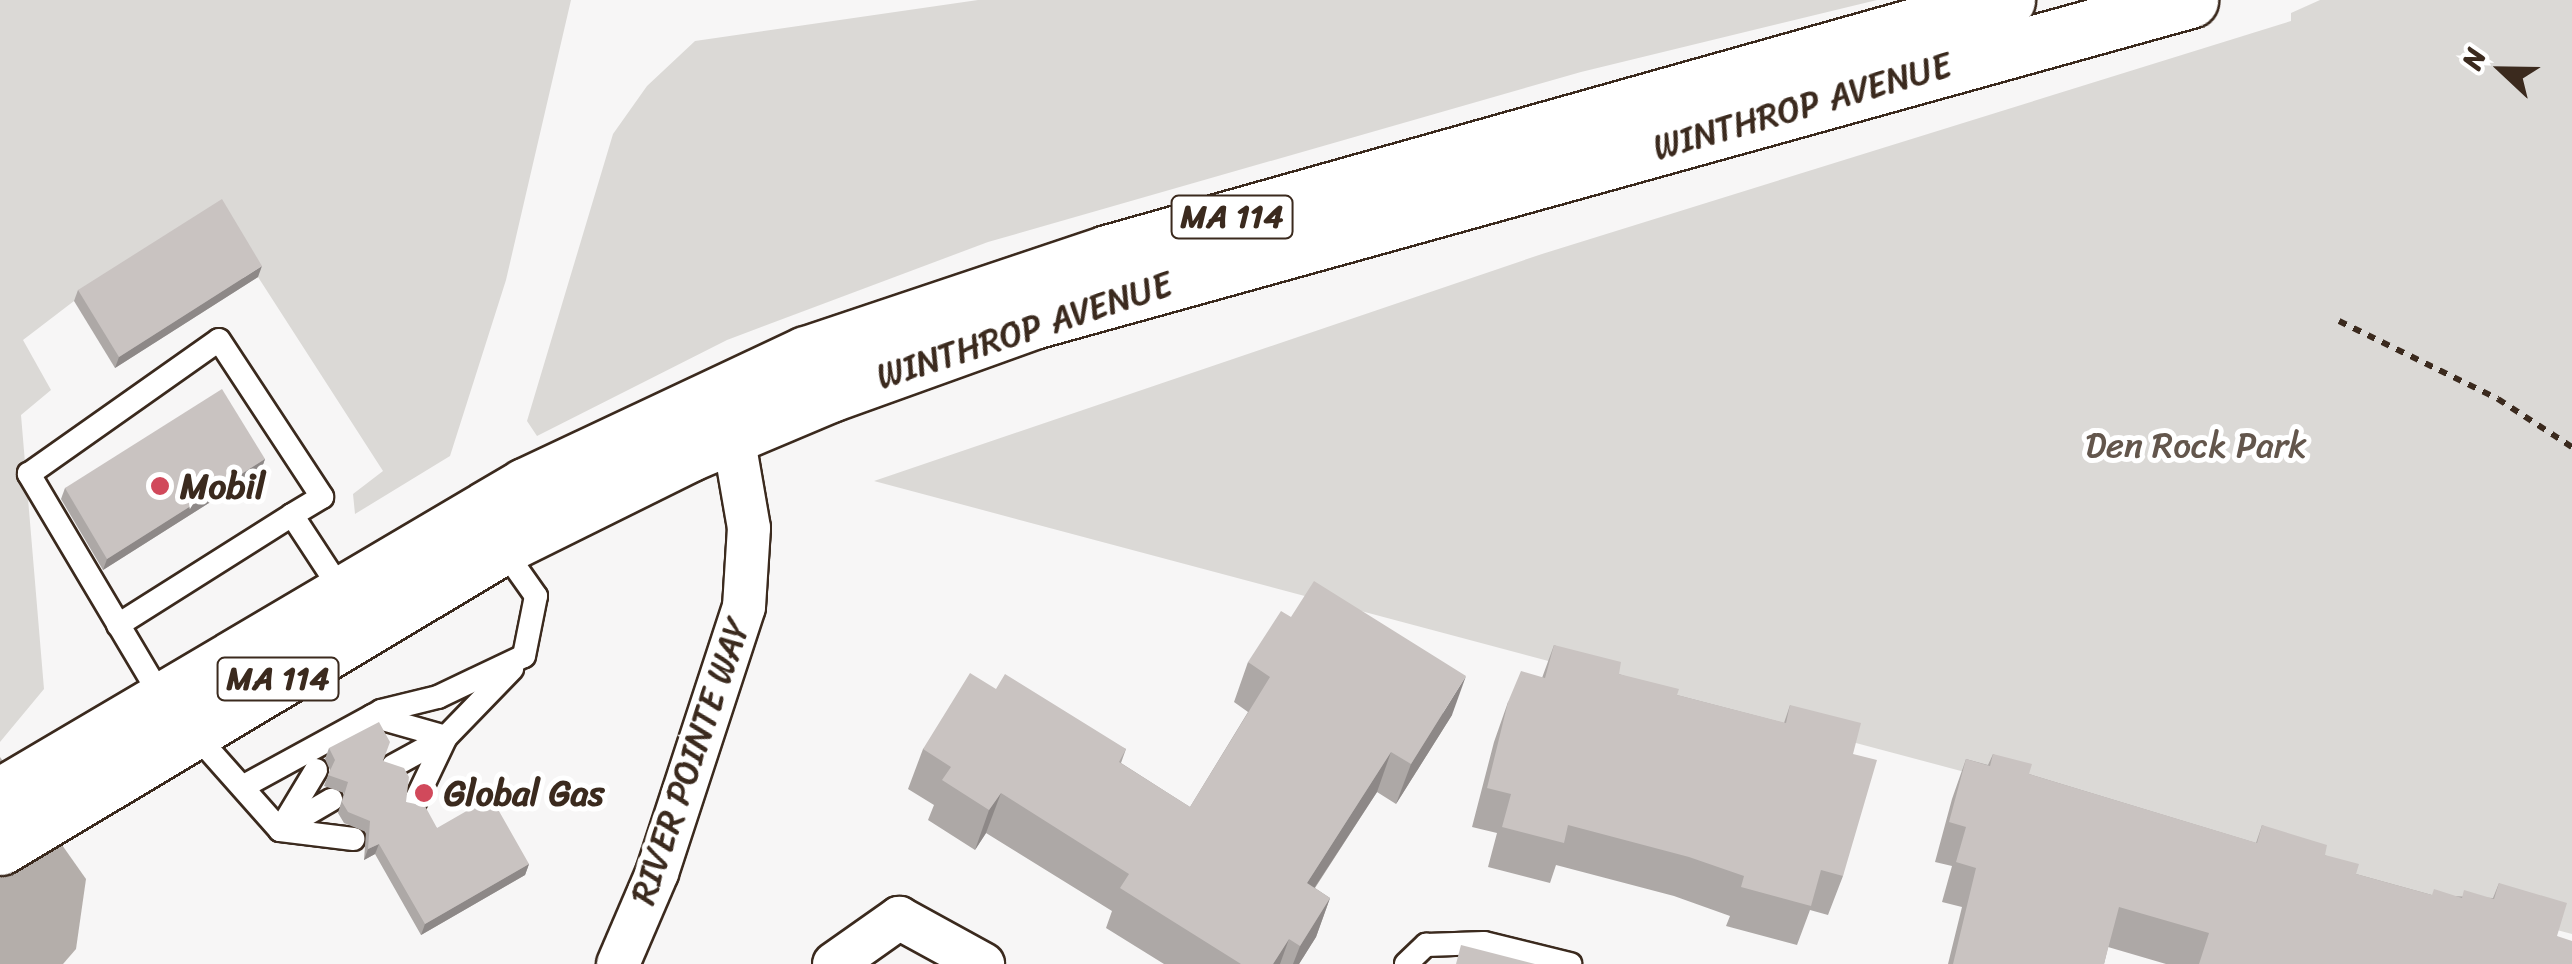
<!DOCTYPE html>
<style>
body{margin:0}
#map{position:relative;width:2572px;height:964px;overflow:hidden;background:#f7f6f6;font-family:Sriracha,sans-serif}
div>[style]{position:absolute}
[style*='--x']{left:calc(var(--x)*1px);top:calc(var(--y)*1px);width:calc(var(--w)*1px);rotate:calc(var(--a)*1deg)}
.green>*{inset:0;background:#dbd9d6}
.water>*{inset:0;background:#b4aeaa}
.path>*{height:6px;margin-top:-3px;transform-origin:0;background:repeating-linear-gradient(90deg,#3b2a1e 0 8px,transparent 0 16px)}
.roads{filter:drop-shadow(2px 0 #3b2a1e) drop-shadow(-2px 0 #3b2a1e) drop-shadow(0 2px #3b2a1e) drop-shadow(0 -2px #3b2a1e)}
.service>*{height:22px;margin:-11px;padding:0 11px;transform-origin:11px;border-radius:11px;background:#fff}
.minor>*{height:42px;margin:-21px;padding:0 21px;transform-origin:21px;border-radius:21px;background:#fff}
.trunk>*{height:55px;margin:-27.5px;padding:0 27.5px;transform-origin:27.5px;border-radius:27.5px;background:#fff}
.wall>*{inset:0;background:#ada8a6}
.shaded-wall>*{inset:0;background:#8d8887}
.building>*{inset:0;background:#c9c3c1}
.dots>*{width:28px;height:28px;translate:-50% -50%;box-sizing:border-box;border:5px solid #fff;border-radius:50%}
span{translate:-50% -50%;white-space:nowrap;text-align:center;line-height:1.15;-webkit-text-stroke:10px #fff;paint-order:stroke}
.shield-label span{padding:2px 8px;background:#fff;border:2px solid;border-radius:8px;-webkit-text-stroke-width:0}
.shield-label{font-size:32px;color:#3b2a1e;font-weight:700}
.street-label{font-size:35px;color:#3b2a1e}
.park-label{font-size:35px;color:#63564c}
.poi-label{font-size:35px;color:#3b2a1e;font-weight:700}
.left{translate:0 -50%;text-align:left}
.north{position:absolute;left:2452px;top:20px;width:100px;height:100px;-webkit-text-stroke:8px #fff;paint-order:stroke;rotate:292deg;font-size:28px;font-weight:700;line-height:40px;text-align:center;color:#3b2a1e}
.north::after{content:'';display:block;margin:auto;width:35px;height:45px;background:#3b2a1e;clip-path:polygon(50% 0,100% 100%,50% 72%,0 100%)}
</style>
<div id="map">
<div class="green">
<i style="clip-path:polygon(0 0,571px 0,506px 280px,450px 456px,355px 514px,353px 494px,383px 471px,258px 277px,74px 301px,23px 340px,51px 390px,21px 415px,44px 689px,0 742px)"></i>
<i style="clip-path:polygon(978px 0,1877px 0,1581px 72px,988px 242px,727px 340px,537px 436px,527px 421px,613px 134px,647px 86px,695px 41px)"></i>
<i style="clip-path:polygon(2320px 0,2572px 0,2572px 934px,874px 481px,1542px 254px,2291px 21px,2291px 13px)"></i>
</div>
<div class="water">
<i style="clip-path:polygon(0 757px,86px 879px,76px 949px,63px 964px,0 964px)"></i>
</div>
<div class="path">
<i style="--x:2339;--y:321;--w:177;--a:26.1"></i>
<i style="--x:2498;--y:399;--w:88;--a:33"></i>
</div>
<div class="roads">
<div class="service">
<i style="--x:118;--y:625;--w:206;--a:-32.3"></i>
<i style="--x:162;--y:698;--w:261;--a:-120.7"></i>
<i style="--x:29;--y:474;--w:232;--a:-35.2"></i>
<i style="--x:219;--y:340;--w:188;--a:56.7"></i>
<i style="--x:322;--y:497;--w:35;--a:149"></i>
<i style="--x:292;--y:515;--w:90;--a:56.8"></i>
<i style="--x:372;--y:716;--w:77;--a:15.8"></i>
<i style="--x:446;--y:737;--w:95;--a:-45.9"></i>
<i style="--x:193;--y:732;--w:131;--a:48.4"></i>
<i style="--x:280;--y:830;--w:74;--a:7"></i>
<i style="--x:393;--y:766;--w:60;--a:-28.7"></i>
<i style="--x:246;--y:785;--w:154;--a:-28.7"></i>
<i style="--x:381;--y:711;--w:59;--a:-13.8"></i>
<i style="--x:438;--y:697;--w:95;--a:-25.5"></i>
<i style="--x:524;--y:656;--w:61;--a:-78.7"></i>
<i style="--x:536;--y:596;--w:62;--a:-125.2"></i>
<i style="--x:414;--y:804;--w:74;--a:-64.5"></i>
<i style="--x:283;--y:828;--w:56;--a:-30.3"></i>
<i style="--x:280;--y:830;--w:70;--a:-59"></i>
<i style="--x:1406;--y:964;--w:28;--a:-44"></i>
<i style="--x:1426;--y:945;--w:58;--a:-2"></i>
<i style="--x:1484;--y:943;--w:89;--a:13.7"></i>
</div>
<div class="minor">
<i style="--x:618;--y:964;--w:99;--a:-66.8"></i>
<i style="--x:657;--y:873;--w:280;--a:-71.9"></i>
<i style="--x:744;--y:607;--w:79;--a:-86.4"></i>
<i style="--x:749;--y:528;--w:94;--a:-99.8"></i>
<i style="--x:834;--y:964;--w:80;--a:-35.3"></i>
<i style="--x:899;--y:918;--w:96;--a:28.7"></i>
</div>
<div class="trunk">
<i style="--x:0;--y:796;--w:610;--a:-30.56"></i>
<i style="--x:525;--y:486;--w:310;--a:-25.2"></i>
<i style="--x:806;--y:354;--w:317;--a:-18.5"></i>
<i style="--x:1107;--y:253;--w:935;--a:-15.7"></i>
<i style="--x:0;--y:847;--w:584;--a:-30.91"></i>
<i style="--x:501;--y:547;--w:209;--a:-26.4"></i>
<i style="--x:688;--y:454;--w:154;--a:-22.9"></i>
<i style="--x:830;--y:394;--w:216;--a:-19.8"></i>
<i style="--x:1033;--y:321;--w:1201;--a:-15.51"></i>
</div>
</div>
<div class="wall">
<i style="clip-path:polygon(258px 277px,115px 368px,74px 301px,78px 290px)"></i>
<i style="clip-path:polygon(265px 459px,261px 470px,103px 570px,61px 499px,65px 488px)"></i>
<i style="clip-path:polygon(1554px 645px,1619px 674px,1677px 695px,1784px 723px,1790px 705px,1853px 754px,1843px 876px,1828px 915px,1810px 910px,1797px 945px,1726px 926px,1730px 916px,1674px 896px,1556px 865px,1550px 883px,1488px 867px,1497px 833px,1472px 827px,1494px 742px,1508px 702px,1542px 678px)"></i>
<i style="clip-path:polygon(1248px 662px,1452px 715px,1396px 804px,1377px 792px,1315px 888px,1330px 898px,1316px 937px,1299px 964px,1164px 964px,1106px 928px,1112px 911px,986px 833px,975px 850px,928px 820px,934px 805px,908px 789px,923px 749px,996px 689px,1126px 749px,1121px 763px,1190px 807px,1248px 712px,1234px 702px)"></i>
<i style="clip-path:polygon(329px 748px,383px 761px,406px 802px,437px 828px,529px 864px,525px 875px,421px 935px,375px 854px,364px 860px,366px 832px,344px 823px,338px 813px,344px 793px,324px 786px,330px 770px,325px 759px)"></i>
<i style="clip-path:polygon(1993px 754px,2029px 774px,2256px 843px,2262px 825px,2325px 855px,2356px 874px,2432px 895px,2493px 898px,2499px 883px,2557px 936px,2572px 964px,2166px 964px,2108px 947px,2104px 964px,1948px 964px,1962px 907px,1942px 902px,1952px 866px,1935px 862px,1952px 799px,1966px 759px,1988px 765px)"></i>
</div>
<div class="shaded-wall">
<i style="clip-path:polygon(262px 266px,258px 277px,115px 368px,119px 357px)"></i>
<i style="clip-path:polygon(265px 459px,261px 470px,103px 570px,107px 559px)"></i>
<i style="clip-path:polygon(1466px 676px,1452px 715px,1396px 804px,1411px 764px)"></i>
<i style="clip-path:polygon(1391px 752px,1377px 792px,1292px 922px,1307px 883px)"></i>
<i style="clip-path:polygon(1001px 793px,986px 833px,975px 850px,989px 810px)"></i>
<i style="clip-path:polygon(379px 844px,375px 854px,364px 860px,368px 849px)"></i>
<i style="clip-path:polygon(529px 864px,525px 875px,421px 935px,425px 924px)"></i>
<i style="clip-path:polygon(1330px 898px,1316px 937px,1299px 964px,1293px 964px,1300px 946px)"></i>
<i style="clip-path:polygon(1289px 939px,1280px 964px,1273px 964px)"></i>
</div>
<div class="building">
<i style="clip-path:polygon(222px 199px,262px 266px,119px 357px,78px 290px)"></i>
<i style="clip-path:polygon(222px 389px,265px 459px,107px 559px,65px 488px)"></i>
<i style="clip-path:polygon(1314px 581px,1466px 676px,1411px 764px,1391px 752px,1307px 883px,1330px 898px,1300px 946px,1289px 939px,1273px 964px,1241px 964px,1120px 888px,1129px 874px,1001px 793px,989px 810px,942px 780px,951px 767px,923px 749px,970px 673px,996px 689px,1005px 674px,1126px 749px,1119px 762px,1190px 807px,1270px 677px,1248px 662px,1281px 611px,1291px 617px)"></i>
<i style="clip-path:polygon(1554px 645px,1621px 662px,1619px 674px,1679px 689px,1677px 695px,1786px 723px,1790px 705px,1861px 723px,1853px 754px,1877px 760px,1843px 876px,1821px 870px,1811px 906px,1741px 887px,1744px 876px,1689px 857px,1568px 825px,1564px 843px,1502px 827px,1511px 794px,1487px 788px,1508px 702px,1521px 671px,1545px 678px)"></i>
<i style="clip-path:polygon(379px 722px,390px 742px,383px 761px,404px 768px,409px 777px,406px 802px,425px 806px,437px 828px,491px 797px,529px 864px,425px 924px,379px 844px,368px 849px,370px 821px,348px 812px,342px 802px,348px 782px,328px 775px,335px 760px,329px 748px)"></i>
<i style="clip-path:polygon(1993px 754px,2032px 764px,2029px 774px,2257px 843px,2262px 825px,2327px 845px,2325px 855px,2359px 864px,2356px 874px,2432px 895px,2434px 889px,2462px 898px,2464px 890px,2494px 899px,2499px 883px,2567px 903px,2557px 936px,2572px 941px,2572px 964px,2199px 964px,2209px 933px,2119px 907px,2104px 964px,1953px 964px,1976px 868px,1956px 862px,1966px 827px,1949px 822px,1966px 759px,1990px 766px)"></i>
<i style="clip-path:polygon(1461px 945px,1535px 964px,1456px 964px)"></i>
</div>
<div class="dots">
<i style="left:160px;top:486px;background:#d1495b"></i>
<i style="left:424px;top:793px;background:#d1495b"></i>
</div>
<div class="shield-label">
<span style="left:1232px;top:217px">MA 114</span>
<span style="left:278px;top:679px">MA 114</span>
</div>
<div class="street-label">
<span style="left:1802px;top:106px;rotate:-16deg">WINTHROP AVENUE</span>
<span style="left:1024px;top:330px;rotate:-18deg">WINTHROP AVENUE</span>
<span style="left:690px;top:761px;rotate:-71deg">RIVER POINTE WAY</span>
</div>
<div class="park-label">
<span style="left:2196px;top:445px">Den Rock Park</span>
</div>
<div class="poi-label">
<span class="left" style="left:180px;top:486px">Mobil</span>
<span class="left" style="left:444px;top:793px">Global Gas</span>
</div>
<div class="north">N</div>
</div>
